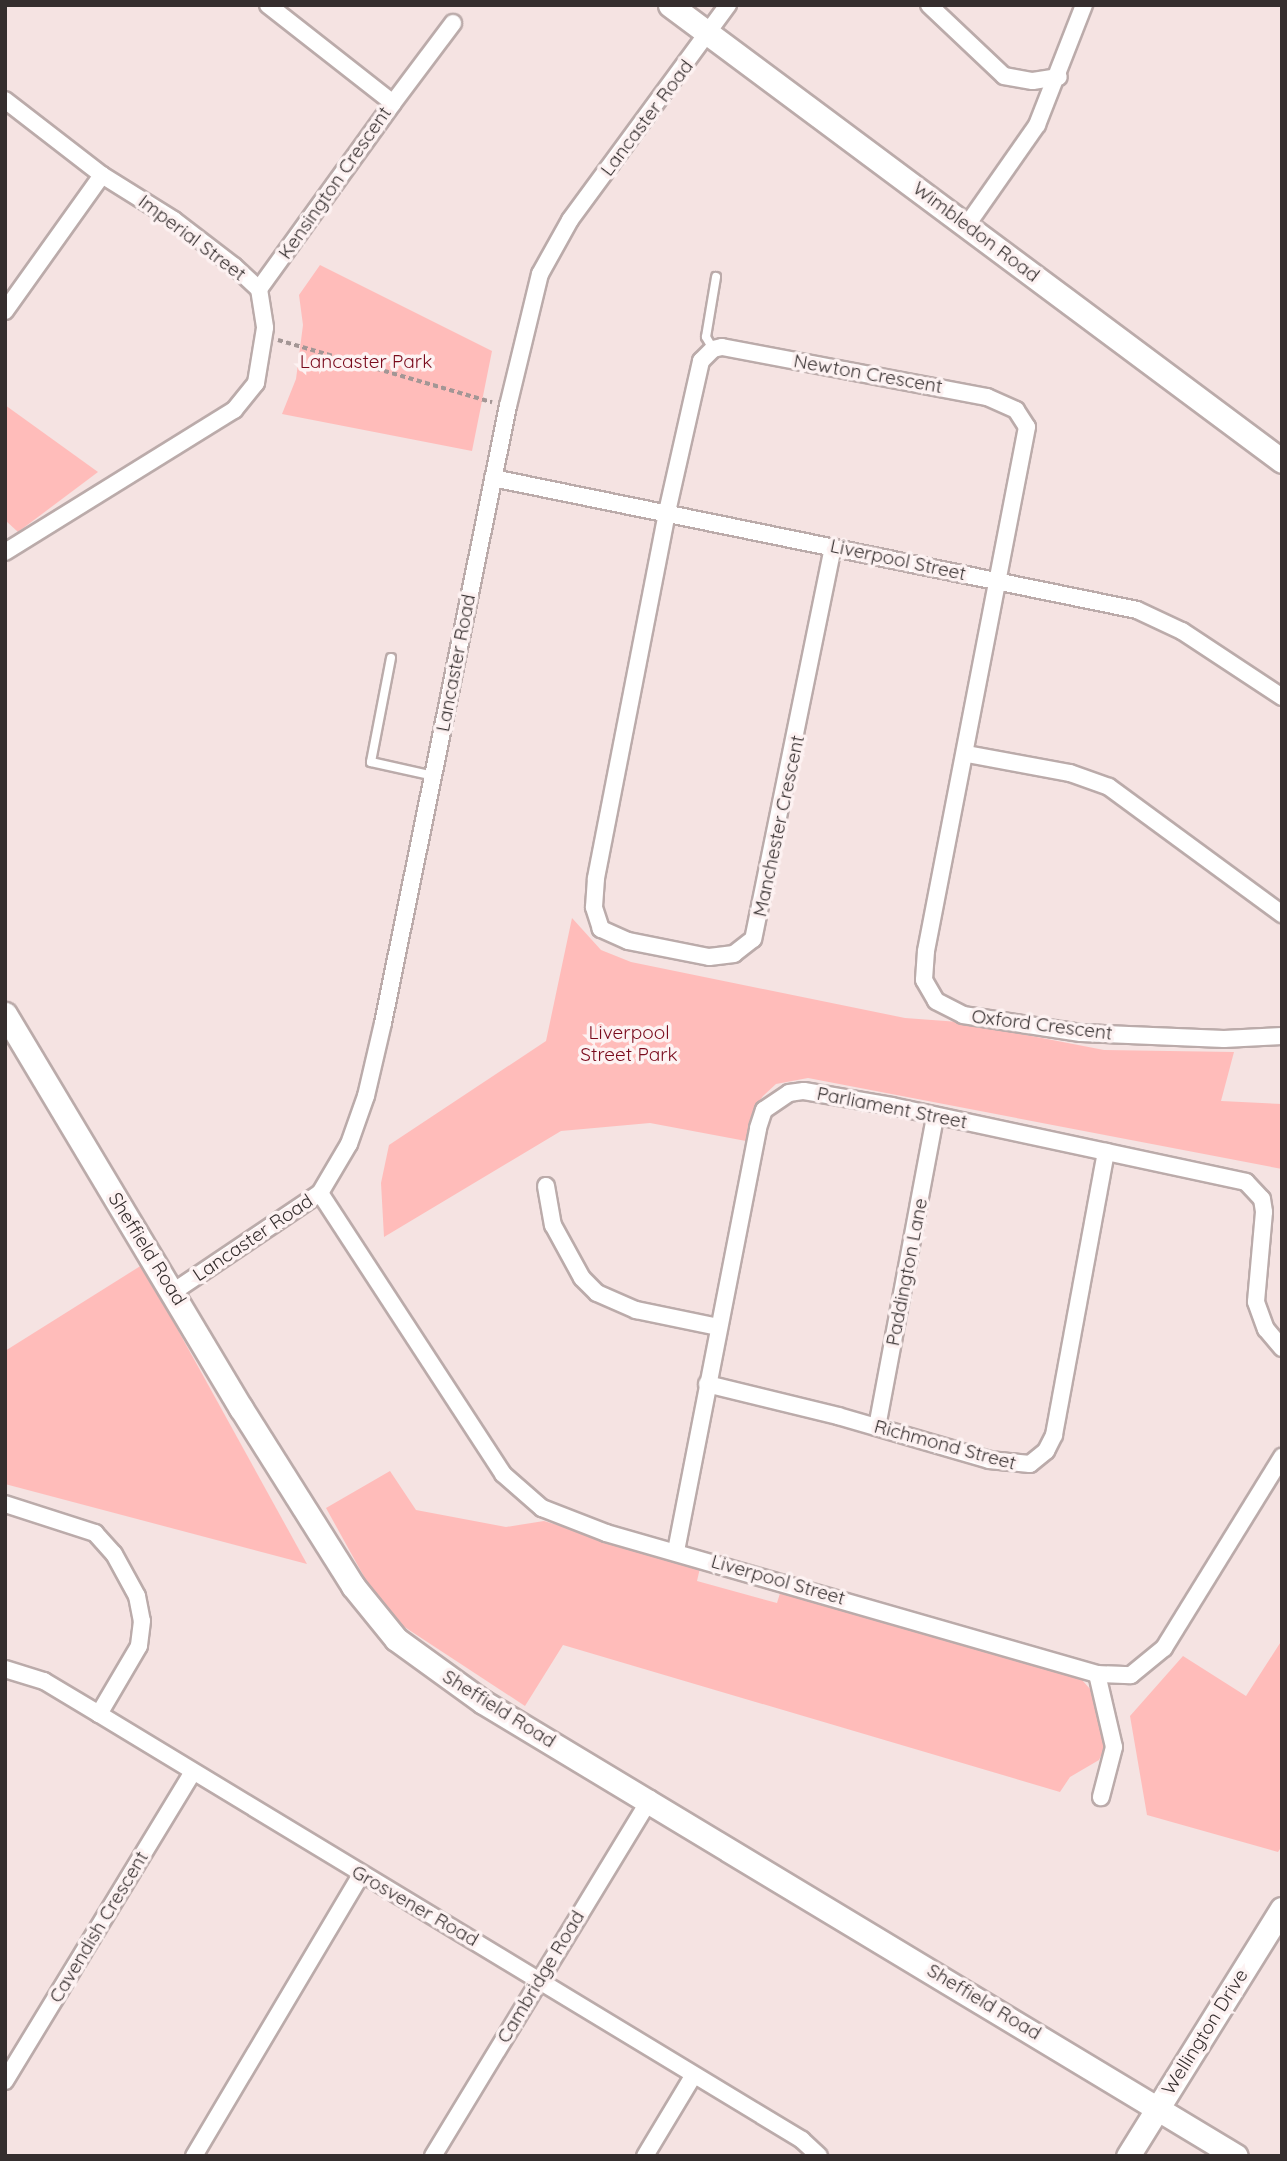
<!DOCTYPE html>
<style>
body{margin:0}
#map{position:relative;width:1287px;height:2161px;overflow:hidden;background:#f5e3e2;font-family:Quicksand,sans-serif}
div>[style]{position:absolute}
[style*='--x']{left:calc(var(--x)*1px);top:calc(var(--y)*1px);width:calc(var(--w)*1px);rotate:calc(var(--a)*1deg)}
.green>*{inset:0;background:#ffbcba}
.path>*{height:3.5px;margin-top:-1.75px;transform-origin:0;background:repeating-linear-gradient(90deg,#a39695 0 5px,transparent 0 8.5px)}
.roads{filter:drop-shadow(2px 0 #bbabaa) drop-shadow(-2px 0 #bbabaa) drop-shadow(0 2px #bbabaa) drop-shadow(0 -2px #bbabaa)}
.lane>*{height:8px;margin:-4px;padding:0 4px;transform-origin:4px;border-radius:4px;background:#fff}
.street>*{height:16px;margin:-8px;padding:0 8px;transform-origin:8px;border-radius:8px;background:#fff}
.secondary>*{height:23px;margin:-11.5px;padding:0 11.5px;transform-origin:11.5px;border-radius:11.5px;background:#fff}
span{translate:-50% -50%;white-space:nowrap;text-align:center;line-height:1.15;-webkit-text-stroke:7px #fdf2f2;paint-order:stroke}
.street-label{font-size:19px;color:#352e2e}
.park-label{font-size:19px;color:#790a1c}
.frame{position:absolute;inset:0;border:7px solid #352e2e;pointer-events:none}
</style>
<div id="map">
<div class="green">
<i style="clip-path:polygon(320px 265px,492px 351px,472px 451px,282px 414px,296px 379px,303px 325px,299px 295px)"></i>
<i style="clip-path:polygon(5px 405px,98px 472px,18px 532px,5px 520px)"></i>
<i style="clip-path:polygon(572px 918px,601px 950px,631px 962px,905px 1018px,959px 1022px,1104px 1050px,1234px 1052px,1221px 1101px,1282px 1104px,1282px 1169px,808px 1078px,776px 1084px,763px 1096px,754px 1109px,746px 1141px,650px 1123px,561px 1131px,384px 1237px,381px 1183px,389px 1145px,546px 1041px)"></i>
<i style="clip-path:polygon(142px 1265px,307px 1564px,5px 1484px,5px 1351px)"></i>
<i style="clip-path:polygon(390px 1471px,416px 1510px,506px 1527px,544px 1521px,700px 1568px,697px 1581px,777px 1603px,781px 1590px,1082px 1680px,1091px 1690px,1105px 1747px,1099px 1760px,1070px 1777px,1060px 1792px,563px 1645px,525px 1706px,403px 1626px,367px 1582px,326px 1508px)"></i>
<i style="clip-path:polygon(1282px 1640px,1282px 1846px,1278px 1852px,1147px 1815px,1130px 1716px,1183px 1656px,1246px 1696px)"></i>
</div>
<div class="path">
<i style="--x:278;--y:340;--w:223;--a:16.2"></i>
</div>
<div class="roads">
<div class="lane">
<i style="--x:713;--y:349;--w:14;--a:-120"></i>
<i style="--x:706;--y:337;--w:61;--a:-80.5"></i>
<i style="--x:391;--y:658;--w:106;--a:100.9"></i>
<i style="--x:371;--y:762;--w:65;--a:12.5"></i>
</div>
<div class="street">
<i style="--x:929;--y:5;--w:103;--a:43.4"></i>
<i style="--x:1004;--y:76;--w:29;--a:10"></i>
<i style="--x:1033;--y:81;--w:26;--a:-9"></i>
<i style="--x:5;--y:100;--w:123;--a:37.7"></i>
<i style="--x:102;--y:175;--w:85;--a:32"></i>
<i style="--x:174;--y:220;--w:76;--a:37.5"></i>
<i style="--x:234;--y:266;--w:34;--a:43"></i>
<i style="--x:259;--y:289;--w:39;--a:81"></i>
<i style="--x:265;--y:328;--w:56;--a:99.3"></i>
<i style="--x:256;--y:383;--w:35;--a:129"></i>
<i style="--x:234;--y:410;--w:269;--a:148.2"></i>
<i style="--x:393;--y:103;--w:100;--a:-53.1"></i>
<i style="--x:967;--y:225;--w:122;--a:-55"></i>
<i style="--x:1037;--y:125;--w:129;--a:-68.6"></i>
<i style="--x:259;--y:289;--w:229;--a:-54.2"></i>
<i style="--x:393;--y:103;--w:159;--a:-141.9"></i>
<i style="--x:5;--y:311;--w:167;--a:-54.5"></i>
<i style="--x:493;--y:478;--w:657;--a:11.58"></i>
<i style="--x:1137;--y:610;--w:50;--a:25"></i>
<i style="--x:1182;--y:631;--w:120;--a:33.4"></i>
<i style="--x:833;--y:547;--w:400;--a:101.5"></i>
<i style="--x:753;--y:939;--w:24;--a:142"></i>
<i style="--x:734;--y:954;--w:25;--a:173"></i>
<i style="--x:709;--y:957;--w:83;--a:-168.8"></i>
<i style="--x:628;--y:941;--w:30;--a:-156"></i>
<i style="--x:601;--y:929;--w:23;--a:-108"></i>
<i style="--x:594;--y:907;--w:29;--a:-86"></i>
<i style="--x:596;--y:878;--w:373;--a:-79"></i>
<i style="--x:667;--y:512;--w:155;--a:-77.3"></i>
<i style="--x:701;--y:361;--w:17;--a:-45"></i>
<i style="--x:713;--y:349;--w:9;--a:-13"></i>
<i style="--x:722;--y:347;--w:270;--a:10.7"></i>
<i style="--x:987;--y:397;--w:32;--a:24"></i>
<i style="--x:1016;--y:410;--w:20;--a:57"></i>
<i style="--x:1027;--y:427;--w:534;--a:100.91"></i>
<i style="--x:926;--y:951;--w:29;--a:94"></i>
<i style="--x:924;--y:980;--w:24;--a:60"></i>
<i style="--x:936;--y:1001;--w:30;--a:27"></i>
<i style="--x:963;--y:1015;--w:119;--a:8.7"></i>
<i style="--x:1081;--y:1033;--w:143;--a:2.4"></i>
<i style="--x:1224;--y:1039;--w:58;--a:-3"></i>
<i style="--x:967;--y:754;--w:105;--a:10.5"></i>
<i style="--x:1070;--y:773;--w:41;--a:19.7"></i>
<i style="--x:1109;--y:787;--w:215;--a:36.3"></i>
<i style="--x:546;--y:1186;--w:40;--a:80"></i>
<i style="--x:553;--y:1225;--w:60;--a:61.3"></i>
<i style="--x:582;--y:1278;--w:21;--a:45"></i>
<i style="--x:597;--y:1293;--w:43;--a:23.6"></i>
<i style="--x:636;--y:1310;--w:84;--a:11.7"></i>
<i style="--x:320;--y:1193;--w:335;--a:56.9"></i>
<i style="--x:503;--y:1474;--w:52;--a:41.1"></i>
<i style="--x:542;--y:1508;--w:69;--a:21.3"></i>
<i style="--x:606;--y:1533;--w:511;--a:16.02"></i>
<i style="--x:1097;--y:1674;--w:34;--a:2"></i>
<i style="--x:1131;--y:1675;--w:43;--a:-39.3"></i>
<i style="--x:1164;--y:1648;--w:225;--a:-58.3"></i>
<i style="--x:173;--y:1292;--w:177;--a:-34"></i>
<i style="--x:320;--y:1193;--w:57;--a:-59.4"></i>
<i style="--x:349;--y:1144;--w:51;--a:-70.5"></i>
<i style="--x:366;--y:1096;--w:75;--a:-76.9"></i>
<i style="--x:383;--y:1023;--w:630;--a:-78.55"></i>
<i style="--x:508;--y:406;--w:136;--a:-76.4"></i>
<i style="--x:540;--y:274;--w:62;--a:-60.9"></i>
<i style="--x:570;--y:220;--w:267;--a:-53.7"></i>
<i style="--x:707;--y:1384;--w:135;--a:13.7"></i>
<i style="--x:838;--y:1416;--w:157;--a:16.2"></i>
<i style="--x:989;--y:1460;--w:41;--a:5.6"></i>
<i style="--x:1030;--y:1464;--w:21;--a:-39"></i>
<i style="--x:1046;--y:1451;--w:18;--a:-63"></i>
<i style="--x:1054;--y:1435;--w:288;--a:-79.6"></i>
<i style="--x:877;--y:1427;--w:315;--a:-79.4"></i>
<i style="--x:5;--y:1504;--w:95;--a:17.9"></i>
<i style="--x:95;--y:1533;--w:28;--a:48"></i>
<i style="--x:114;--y:1554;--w:48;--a:61.3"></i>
<i style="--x:137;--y:1596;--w:25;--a:79"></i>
<i style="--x:142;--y:1621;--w:25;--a:97"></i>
<i style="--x:139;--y:1646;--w:79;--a:120.5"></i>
<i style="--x:676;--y:1551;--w:431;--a:-79"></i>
<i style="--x:758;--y:1128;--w:19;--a:-72"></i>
<i style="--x:764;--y:1110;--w:30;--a:-34"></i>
<i style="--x:789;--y:1093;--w:15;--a:-8"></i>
<i style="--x:804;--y:1091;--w:89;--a:9.7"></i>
<i style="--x:892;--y:1106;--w:362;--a:12.1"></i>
<i style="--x:1246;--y:1182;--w:23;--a:47"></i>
<i style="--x:1262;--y:1199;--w:13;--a:81"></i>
<i style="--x:1264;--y:1212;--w:90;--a:95.1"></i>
<i style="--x:1256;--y:1302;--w:29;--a:70"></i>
<i style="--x:1266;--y:1329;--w:25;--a:50"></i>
<i style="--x:5;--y:1669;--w:41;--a:17.1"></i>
<i style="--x:44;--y:1681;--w:64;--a:31"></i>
<i style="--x:99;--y:1714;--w:822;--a:31.21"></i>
<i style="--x:802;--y:2140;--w:23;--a:43"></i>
<i style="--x:1097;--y:1674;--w:75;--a:76.9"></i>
<i style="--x:1114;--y:1747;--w:52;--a:104.6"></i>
<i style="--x:5;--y:2081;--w:359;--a:-58.7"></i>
<i style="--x:194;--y:2156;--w:327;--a:-59.3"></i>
<i style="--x:433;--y:2156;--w:418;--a:-58.7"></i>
<i style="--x:645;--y:2156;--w:93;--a:-59"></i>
</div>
<div class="secondary">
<i style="--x:670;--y:5;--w:763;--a:36.69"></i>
<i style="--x:5;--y:1014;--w:459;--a:59.1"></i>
<i style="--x:241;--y:1408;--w:210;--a:57.8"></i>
<i style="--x:353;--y:1586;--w:68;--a:50.9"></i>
<i style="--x:396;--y:1639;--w:107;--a:35.9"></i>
<i style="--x:483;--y:1702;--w:879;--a:31.09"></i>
<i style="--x:1128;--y:2156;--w:291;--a:-58.1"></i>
</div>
</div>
<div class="street-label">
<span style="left:647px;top:118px;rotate:-53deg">Lancaster Road</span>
<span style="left:335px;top:183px;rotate:-55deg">Kensington Crescent</span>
<span style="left:976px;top:232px;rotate:37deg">Wimbledon Road</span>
<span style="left:192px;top:238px;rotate:37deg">Imperial Street</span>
<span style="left:868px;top:374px;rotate:10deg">Newton Crescent</span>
<span style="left:898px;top:560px;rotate:12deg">Liverpool Street</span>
<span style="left:456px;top:663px;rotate:-79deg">Lancaster Road</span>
<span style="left:779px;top:826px;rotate:-78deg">Manchester Crescent</span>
<span style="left:1042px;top:1025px;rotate:7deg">Oxford Crescent</span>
<span style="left:892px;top:1108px;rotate:11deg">Parliament Street</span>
<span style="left:253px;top:1238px;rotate:-34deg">Lancaster Road</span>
<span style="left:147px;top:1249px;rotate:58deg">Sheffield Road</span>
<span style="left:907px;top:1272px;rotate:-79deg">Paddington Lane</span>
<span style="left:945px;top:1445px;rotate:15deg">Richmond Street</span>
<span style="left:778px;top:1580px;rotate:16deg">Liverpool Street</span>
<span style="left:499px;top:1709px;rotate:32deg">Sheffield Road</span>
<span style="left:415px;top:1906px;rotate:30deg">Grosvener Road</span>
<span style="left:99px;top:1927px;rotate:-59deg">Cavendish Crescent</span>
<span style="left:541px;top:1977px;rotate:-59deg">Cambridge Road</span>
<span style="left:984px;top:2002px;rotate:31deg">Sheffield Road</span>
<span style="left:1205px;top:2032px;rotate:-58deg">Wellington Drive</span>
</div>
<div class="park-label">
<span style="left:366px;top:362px">Lancaster Park</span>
<span style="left:629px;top:1044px">Liverpool<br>Street Park</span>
</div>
<div class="frame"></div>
</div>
